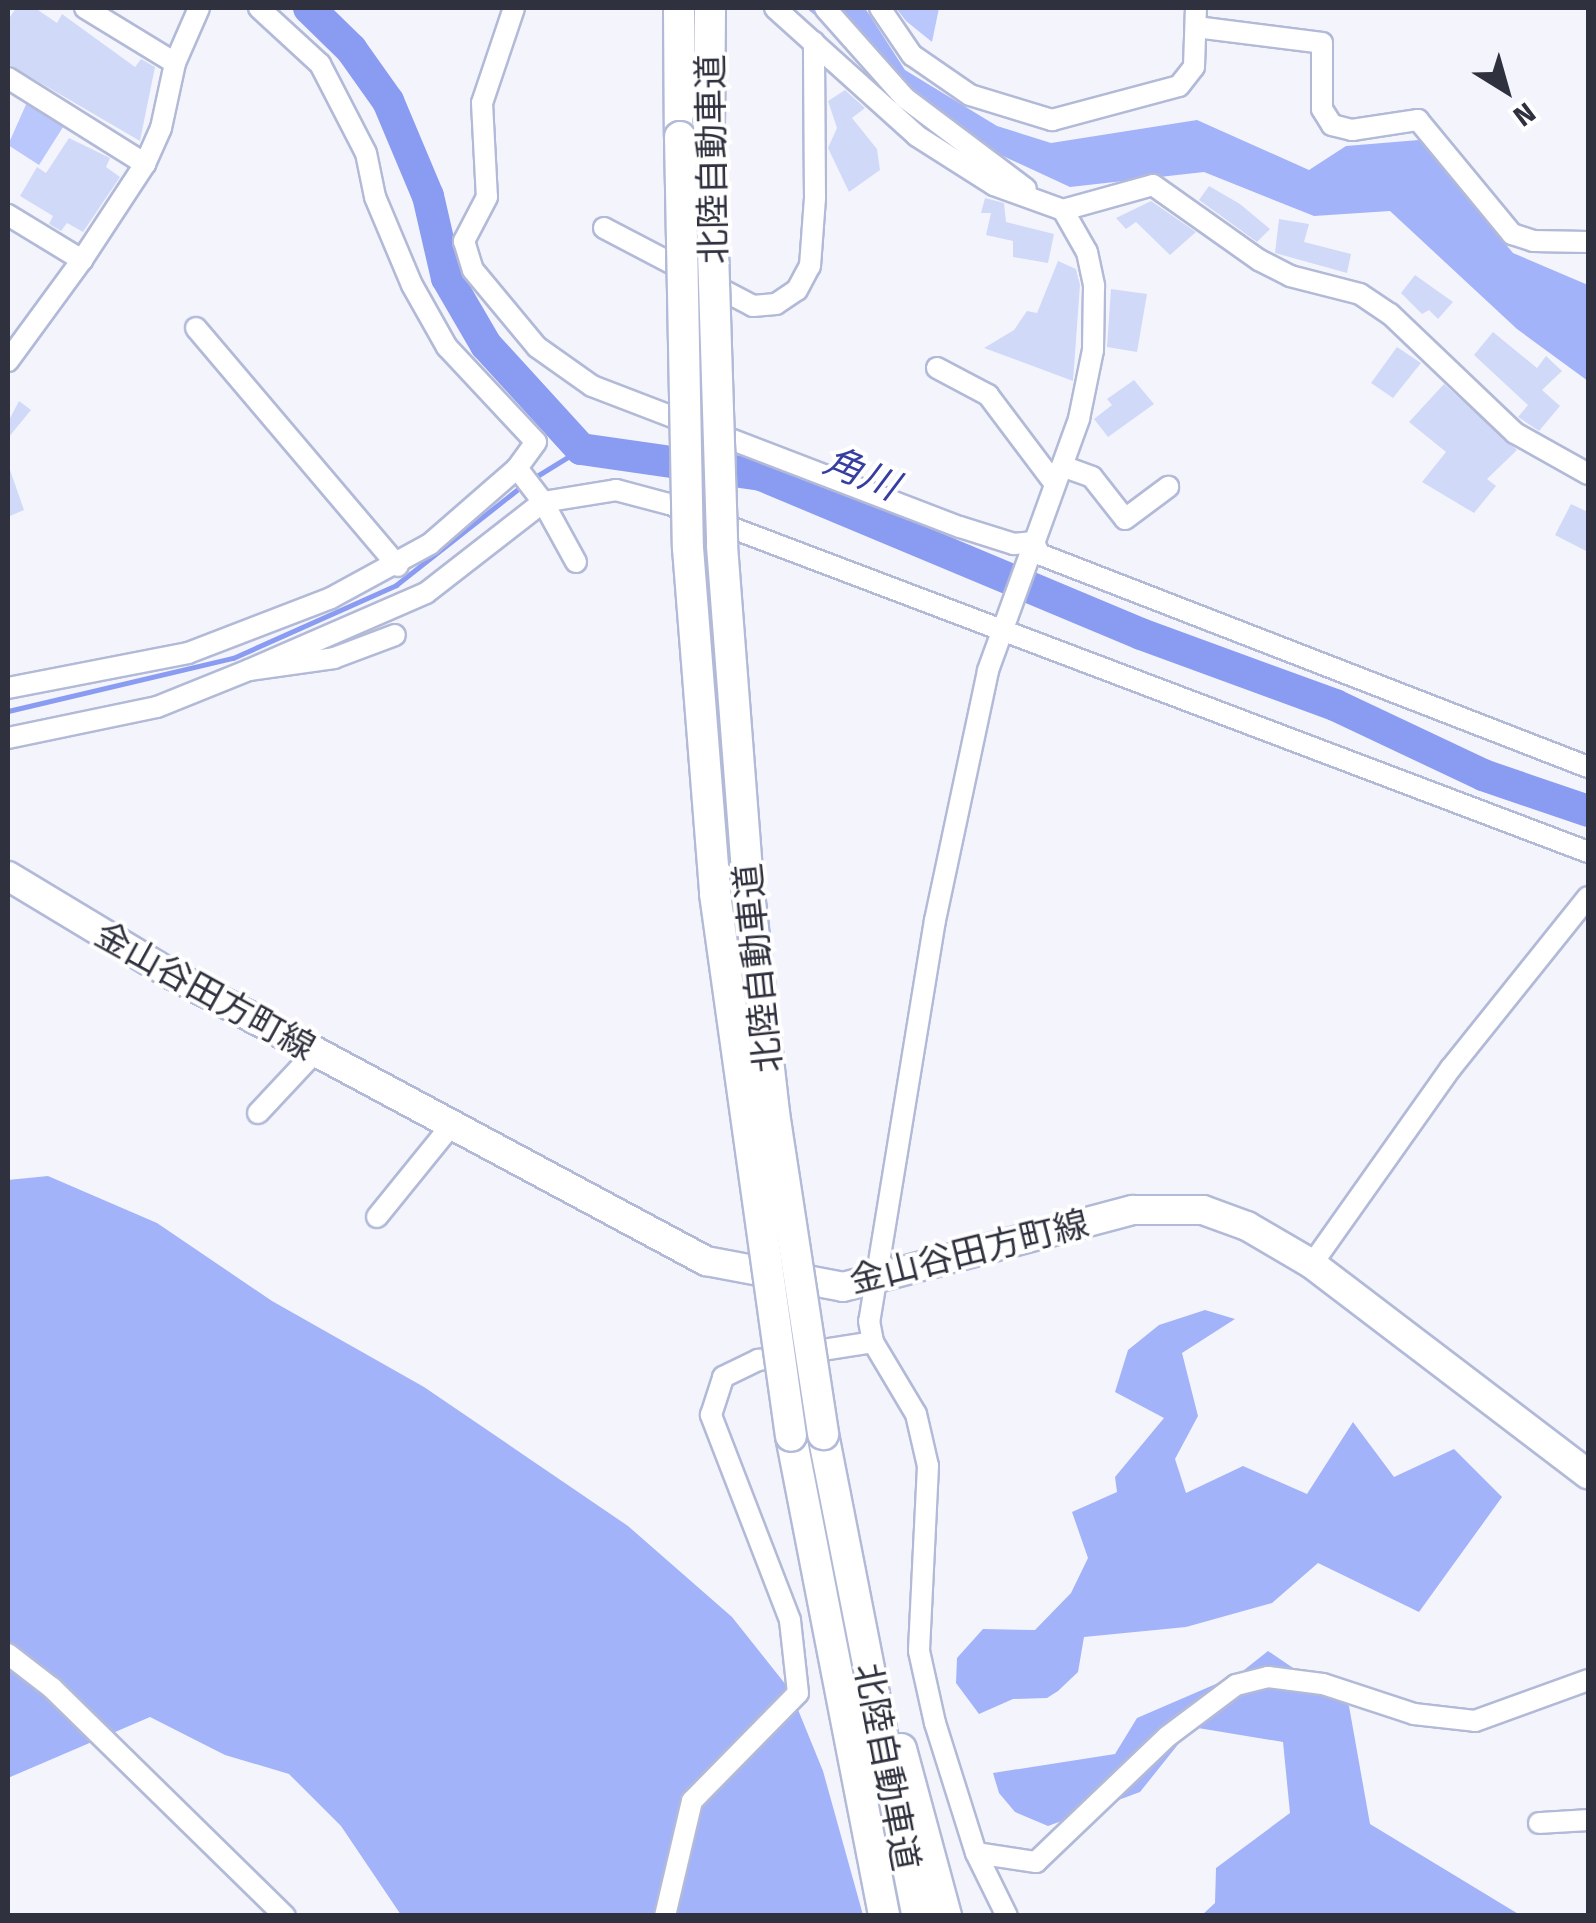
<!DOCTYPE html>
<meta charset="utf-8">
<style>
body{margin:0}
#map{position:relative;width:1596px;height:1923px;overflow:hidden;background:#f4f5fc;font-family:"Fira Sans","Noto Sans JP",sans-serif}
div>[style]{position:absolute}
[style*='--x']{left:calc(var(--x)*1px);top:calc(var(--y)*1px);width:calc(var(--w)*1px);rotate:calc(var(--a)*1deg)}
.green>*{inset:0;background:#bac7fd}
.forest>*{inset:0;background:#a3b3f9}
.stream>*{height:5px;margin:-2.5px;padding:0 2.5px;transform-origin:2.5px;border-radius:2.5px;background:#8a9cf2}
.river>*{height:32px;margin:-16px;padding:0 16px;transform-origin:16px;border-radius:16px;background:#8a9cf2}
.building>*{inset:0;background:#d1d9f8}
.roads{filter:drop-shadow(2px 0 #b2bad8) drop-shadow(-2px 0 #b2bad8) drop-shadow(0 2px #b2bad8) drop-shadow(0 -2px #b2bad8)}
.minor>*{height:20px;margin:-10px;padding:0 10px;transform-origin:10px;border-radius:10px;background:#fff}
.major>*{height:28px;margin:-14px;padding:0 14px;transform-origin:14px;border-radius:14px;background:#fff}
.highway>*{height:30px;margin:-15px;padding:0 15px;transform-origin:15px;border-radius:15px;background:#fff}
.bridges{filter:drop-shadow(2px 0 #b2bad8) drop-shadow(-2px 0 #b2bad8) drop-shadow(0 2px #b2bad8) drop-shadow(0 -2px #b2bad8)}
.highway-bridge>*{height:30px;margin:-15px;padding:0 15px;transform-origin:15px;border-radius:15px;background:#fff}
span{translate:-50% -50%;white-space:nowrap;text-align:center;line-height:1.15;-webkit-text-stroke:8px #fff;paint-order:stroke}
.street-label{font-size:35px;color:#2f323e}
.water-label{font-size:38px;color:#373ea1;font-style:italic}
.frame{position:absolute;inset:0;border:10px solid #2f323e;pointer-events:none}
.north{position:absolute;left:1456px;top:40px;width:100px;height:100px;-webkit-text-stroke:8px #fff;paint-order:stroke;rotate:143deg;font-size:28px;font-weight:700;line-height:40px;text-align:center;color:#2f323e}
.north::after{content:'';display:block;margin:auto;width:35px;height:45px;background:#2f323e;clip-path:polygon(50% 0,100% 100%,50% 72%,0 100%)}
</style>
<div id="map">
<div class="green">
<i style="clip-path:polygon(896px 8px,939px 8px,932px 42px,906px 21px)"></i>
<i style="clip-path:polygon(28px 100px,65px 124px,39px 165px,8px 145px)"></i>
</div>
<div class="forest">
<i style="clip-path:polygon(806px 8px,865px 8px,905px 70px,997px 126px,1051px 143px,1197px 120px,1309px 170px,1346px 146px,1419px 140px,1513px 253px,1588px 285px,1588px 381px,1517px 329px,1390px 211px,1314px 216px,1204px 172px,1070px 187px,975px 143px)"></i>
<i style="clip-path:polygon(48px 1176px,157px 1223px,272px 1301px,424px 1387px,628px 1526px,732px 1617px,790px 1690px,823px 1771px,863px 1915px,401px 1915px,341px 1826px,289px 1774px,225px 1755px,150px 1717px,8px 1778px,8px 1180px)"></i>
<i style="clip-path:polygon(1205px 1310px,1235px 1319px,1182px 1353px,1198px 1416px,1175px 1459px,1186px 1493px,1243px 1466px,1307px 1494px,1353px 1422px,1394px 1477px,1454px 1449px,1502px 1497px,1419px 1612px,1318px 1563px,1272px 1603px,1186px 1627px,1084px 1637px,1078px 1672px,1058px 1691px,1047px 1698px,1013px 1699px,979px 1714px,956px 1683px,957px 1658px,983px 1629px,1035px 1630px,1071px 1593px,1088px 1558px,1072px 1512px,1117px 1492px,1115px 1477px,1164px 1418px,1115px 1392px,1128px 1350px,1159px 1325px)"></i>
<i style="clip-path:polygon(1268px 1651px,1349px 1706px,1370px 1824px,1520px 1915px,1202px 1915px,1215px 1903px,1216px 1868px,1290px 1813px,1283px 1742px,1192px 1727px,1140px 1792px,1048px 1826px,1015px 1812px,999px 1793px,993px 1773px,1115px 1754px,1137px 1718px,1239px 1674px)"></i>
</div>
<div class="stream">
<i style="--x:532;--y:479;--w:57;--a:-31.5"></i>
<i style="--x:8;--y:711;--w:231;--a:-13.3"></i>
<i style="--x:233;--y:658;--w:179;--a:-24.1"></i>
<i style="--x:396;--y:585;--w:162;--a:-38.2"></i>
</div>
<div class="river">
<i style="--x:309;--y:8;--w:59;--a:44.3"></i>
<i style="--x:351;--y:49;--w:64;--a:54.6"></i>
<i style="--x:388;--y:101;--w:103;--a:67.2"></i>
<i style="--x:428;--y:196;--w:84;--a:77"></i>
<i style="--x:447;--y:278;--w:78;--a:59.8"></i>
<i style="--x:486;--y:345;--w:141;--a:47.6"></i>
<i style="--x:581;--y:449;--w:182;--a:8.2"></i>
<i style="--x:761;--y:475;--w:412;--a:22.7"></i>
<i style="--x:1141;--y:634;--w:207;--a:20.1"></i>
<i style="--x:1335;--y:705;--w:164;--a:25.3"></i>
<i style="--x:1483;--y:775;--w:111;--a:18.9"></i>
</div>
<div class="building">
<i style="clip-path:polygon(16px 8px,35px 8px,57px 23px,62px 14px,135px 67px,141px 59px,155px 67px,140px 141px,8px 64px,8px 20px)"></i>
<i style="clip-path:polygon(845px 90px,865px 108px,852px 118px,877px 149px,880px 170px,849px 192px,828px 148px,837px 128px,828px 101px)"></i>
<i style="clip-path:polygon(69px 138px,110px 158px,106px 167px,120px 177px,83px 232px,67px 223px,61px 231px,49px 224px,53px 216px,20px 196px,37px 167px,46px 173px)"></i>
<i style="clip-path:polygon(1209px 186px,1240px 204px,1270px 229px,1257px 242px,1199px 200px)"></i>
<i style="clip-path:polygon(985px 198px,1004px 203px,1006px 222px,1054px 234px,1048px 263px,1013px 257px,1013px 241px,986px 235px,991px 213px,981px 213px)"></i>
<i style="clip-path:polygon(1151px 201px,1196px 232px,1170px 255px,1136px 222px,1126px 229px,1116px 218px)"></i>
<i style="clip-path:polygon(1279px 219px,1309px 224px,1304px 242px,1351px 254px,1347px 273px,1275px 253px)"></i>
<i style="clip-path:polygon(1058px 261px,1076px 269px,1080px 285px,1073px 381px,984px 348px,1014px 330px,1027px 311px,1037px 313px)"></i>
<i style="clip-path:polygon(1415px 275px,1453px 302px,1438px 319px,1429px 310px,1422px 314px,1401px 293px)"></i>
<i style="clip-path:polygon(1111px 289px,1147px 294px,1137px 352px,1107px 347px)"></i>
<i style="clip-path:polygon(1493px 332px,1537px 368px,1546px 356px,1562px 371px,1542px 390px,1560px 406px,1539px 431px,1518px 417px,1528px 405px,1474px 355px)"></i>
<i style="clip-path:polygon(1397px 347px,1421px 363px,1393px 398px,1371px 383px)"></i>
<i style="clip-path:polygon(1134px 380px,1154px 404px,1108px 437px,1094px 419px,1112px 405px,1107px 399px)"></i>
<i style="clip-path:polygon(1444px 384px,1517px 450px,1487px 479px,1496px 486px,1474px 513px,1422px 482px,1446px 452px,1409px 422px)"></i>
<i style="clip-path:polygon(19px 401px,31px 410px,8px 438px,8px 422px)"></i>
<i style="clip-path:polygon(10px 470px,24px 510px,10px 516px,8px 508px)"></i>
<i style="clip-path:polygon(1571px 504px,1588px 512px,1588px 552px,1555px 535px)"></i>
</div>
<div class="roads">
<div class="minor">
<i style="--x:85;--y:8;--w:105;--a:31.4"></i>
<i style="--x:175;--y:63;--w:60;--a:-66.4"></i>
<i style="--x:259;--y:8;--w:83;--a:42.6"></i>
<i style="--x:320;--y:64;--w:100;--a:62.7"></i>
<i style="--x:366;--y:153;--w:45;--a:78.4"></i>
<i style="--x:375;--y:197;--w:95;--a:67.2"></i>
<i style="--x:412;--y:285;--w:71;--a:60.6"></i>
<i style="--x:447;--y:347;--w:130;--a:46.9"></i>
<i style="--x:536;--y:442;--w:32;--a:126"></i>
<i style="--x:517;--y:468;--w:43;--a:52.6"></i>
<i style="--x:543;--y:502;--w:148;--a:142.1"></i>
<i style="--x:426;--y:593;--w:193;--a:156.5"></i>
<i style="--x:249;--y:670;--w:86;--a:-8"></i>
<i style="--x:334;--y:658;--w:65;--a:-20.7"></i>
<i style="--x:514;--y:8;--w:100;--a:108.6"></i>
<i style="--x:482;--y:103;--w:94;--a:87"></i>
<i style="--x:487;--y:197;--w:50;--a:117.6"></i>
<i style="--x:464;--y:241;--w:30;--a:73"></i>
<i style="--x:473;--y:270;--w:100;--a:50.3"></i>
<i style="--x:537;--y:347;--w:67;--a:35.3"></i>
<i style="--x:592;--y:386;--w:394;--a:21"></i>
<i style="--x:960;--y:527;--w:57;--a:17.5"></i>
<i style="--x:1014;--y:544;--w:20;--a:-6"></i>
<i style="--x:1034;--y:542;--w:13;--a:67"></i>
<i style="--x:1039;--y:554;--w:589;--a:21.21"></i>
<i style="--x:775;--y:8;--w:191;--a:42"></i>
<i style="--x:917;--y:136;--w:91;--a:32.5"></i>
<i style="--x:994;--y:185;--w:73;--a:19.9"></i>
<i style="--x:1063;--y:210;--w:48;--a:60.3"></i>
<i style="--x:1087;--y:252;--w:35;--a:78"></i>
<i style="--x:1094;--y:286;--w:64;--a:90.9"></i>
<i style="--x:1093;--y:350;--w:70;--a:101.5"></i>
<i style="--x:1079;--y:419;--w:268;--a:109.9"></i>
<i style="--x:988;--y:671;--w:255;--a:102"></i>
<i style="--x:935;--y:920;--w:406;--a:99.3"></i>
<i style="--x:869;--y:1321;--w:21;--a:79"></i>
<i style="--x:873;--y:1342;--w:84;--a:59.2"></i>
<i style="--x:916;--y:1414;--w:53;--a:77"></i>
<i style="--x:928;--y:1466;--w:185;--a:92.8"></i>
<i style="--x:919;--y:1651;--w:74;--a:77.5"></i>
<i style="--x:935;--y:1723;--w:136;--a:72.5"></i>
<i style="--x:976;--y:1853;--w:70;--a:63.8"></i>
<i style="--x:825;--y:8;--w:120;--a:48.4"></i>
<i style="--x:905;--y:98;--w:151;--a:36.9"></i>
<i style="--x:880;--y:8;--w:57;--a:55.8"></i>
<i style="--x:912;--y:55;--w:70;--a:34.6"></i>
<i style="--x:970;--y:95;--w:86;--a:17"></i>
<i style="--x:1052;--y:120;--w:131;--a:-15"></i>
<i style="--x:1179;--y:86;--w:24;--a:-52"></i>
<i style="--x:1194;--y:67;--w:59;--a:-88.1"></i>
<i style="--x:1196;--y:27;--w:127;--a:7.2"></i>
<i style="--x:1322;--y:43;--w:66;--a:90"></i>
<i style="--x:1322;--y:109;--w:19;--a:58"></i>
<i style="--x:1332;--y:125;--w:21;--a:14"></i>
<i style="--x:1352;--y:130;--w:67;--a:-8.6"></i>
<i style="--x:1418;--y:120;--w:148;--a:50.5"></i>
<i style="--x:1512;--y:234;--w:22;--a:18"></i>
<i style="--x:1533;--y:241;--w:55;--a:1"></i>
<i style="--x:8;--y:78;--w:162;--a:32.1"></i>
<i style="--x:145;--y:164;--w:39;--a:-66"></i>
<i style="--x:161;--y:128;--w:66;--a:-77.8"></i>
<i style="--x:1063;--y:210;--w:93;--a:-15.5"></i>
<i style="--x:1153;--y:185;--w:130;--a:35.3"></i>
<i style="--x:1259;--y:260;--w:35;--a:27"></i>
<i style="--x:1290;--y:276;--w:72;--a:14.4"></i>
<i style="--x:1360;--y:294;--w:36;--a:34"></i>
<i style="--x:1390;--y:314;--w:173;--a:43.6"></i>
<i style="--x:1515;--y:433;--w:84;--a:29.3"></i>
<i style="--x:8;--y:215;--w:87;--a:31.3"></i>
<i style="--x:82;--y:260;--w:115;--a:-56.7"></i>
<i style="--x:604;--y:228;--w:168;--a:27.6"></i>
<i style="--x:753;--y:306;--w:23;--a:-5"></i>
<i style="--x:776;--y:304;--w:25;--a:-34"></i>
<i style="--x:797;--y:290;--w:27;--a:-62"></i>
<i style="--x:810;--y:266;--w:68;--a:-85.8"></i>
<i style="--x:815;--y:198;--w:156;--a:-90.4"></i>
<i style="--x:196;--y:328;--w:312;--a:49.7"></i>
<i style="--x:8;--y:361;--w:125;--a:-53.8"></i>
<i style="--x:937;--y:368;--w:58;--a:27.9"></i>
<i style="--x:988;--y:395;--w:111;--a:53"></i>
<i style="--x:1062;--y:466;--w:32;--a:20"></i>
<i style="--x:1092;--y:477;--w:53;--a:51.8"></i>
<i style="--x:1125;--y:519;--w:54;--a:-36.7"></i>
<i style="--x:576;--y:562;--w:68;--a:-118.8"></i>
<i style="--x:543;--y:502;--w:74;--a:-9.3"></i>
<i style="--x:616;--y:490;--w:55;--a:14.8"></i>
<i style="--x:669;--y:504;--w:983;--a:20.74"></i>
<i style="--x:8;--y:688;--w:183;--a:-11"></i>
<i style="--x:188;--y:653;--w:153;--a:-21"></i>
<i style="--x:331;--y:598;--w:113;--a:-28.6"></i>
<i style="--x:430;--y:544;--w:116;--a:-41.1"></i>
<i style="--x:8;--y:738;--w:152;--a:-11.8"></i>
<i style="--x:157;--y:707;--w:99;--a:-21.9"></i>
<i style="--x:258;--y:1113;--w:83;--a:-46.9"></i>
<i style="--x:377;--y:1217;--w:121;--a:-51"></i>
<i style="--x:1312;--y:1264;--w:240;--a:-54.7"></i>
<i style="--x:1451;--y:1068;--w:219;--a:-51.3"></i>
<i style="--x:8;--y:1654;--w:56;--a:37.7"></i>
<i style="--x:52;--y:1688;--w:326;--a:44.4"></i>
<i style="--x:1539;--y:1823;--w:49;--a:-3.5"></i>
<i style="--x:976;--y:1853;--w:61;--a:8.5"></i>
<i style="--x:1036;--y:1862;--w:182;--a:-43.7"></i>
<i style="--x:1168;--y:1736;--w:85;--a:-36.9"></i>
<i style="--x:1236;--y:1685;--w:33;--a:-14"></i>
<i style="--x:1268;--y:1677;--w:55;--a:7.3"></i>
<i style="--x:1323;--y:1684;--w:96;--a:18.2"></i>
<i style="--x:1414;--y:1714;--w:61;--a:6.5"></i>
<i style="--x:1475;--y:1721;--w:120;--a:-19.9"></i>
<i style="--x:665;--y:1916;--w:118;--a:-76.8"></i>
<i style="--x:692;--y:1801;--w:151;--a:-45.5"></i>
<i style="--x:798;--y:1693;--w:73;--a:-96.3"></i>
<i style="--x:790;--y:1620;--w:220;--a:-111.1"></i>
<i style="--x:711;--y:1415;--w:40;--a:-72"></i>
<i style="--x:723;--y:1377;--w:39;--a:-26"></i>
<i style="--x:758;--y:1360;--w:116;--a:-8.9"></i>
</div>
<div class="major">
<i style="--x:8;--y:876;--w:186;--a:31.1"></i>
<i style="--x:167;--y:972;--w:612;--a:28.2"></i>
<i style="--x:706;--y:1261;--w:139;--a:10.7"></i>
<i style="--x:843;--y:1287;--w:300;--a:-14.9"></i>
<i style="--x:1133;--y:1210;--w:70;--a:0"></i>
<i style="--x:1203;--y:1210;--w:47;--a:20"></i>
<i style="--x:1247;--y:1226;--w:75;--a:30.3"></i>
<i style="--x:1312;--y:1264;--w:347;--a:37.3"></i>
</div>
<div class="highway">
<i style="--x:679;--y:8;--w:129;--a:89.6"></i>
<i style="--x:709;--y:124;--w:116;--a:-89.5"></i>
<i style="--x:823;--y:1434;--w:491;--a:78.9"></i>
<i style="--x:791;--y:1436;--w:489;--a:79"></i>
<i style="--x:901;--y:1749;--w:173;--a:74.9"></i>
</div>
</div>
<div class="bridges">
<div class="highway-bridge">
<i style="--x:709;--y:124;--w:422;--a:88.2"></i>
<i style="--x:722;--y:546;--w:348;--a:85.6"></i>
<i style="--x:749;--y:893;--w:221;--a:83.5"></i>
<i style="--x:774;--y:1113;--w:325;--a:81.3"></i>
<i style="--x:680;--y:137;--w:411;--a:88.9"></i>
<i style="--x:688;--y:548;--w:347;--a:85.5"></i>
<i style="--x:715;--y:894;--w:547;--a:82.02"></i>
</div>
</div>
<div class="street-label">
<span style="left:712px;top:159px;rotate:-91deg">北陸自動車道</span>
<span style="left:758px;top:968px;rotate:-96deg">北陸自動車道</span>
<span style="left:205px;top:991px;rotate:29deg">金山谷田方町線</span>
<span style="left:969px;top:1252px;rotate:-14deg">金山谷田方町線</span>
<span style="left:887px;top:1767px;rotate:79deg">北陸自動車道</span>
</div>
<div class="water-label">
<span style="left:861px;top:474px;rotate:23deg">角川</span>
</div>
<div class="frame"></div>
<div class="north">N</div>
</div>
